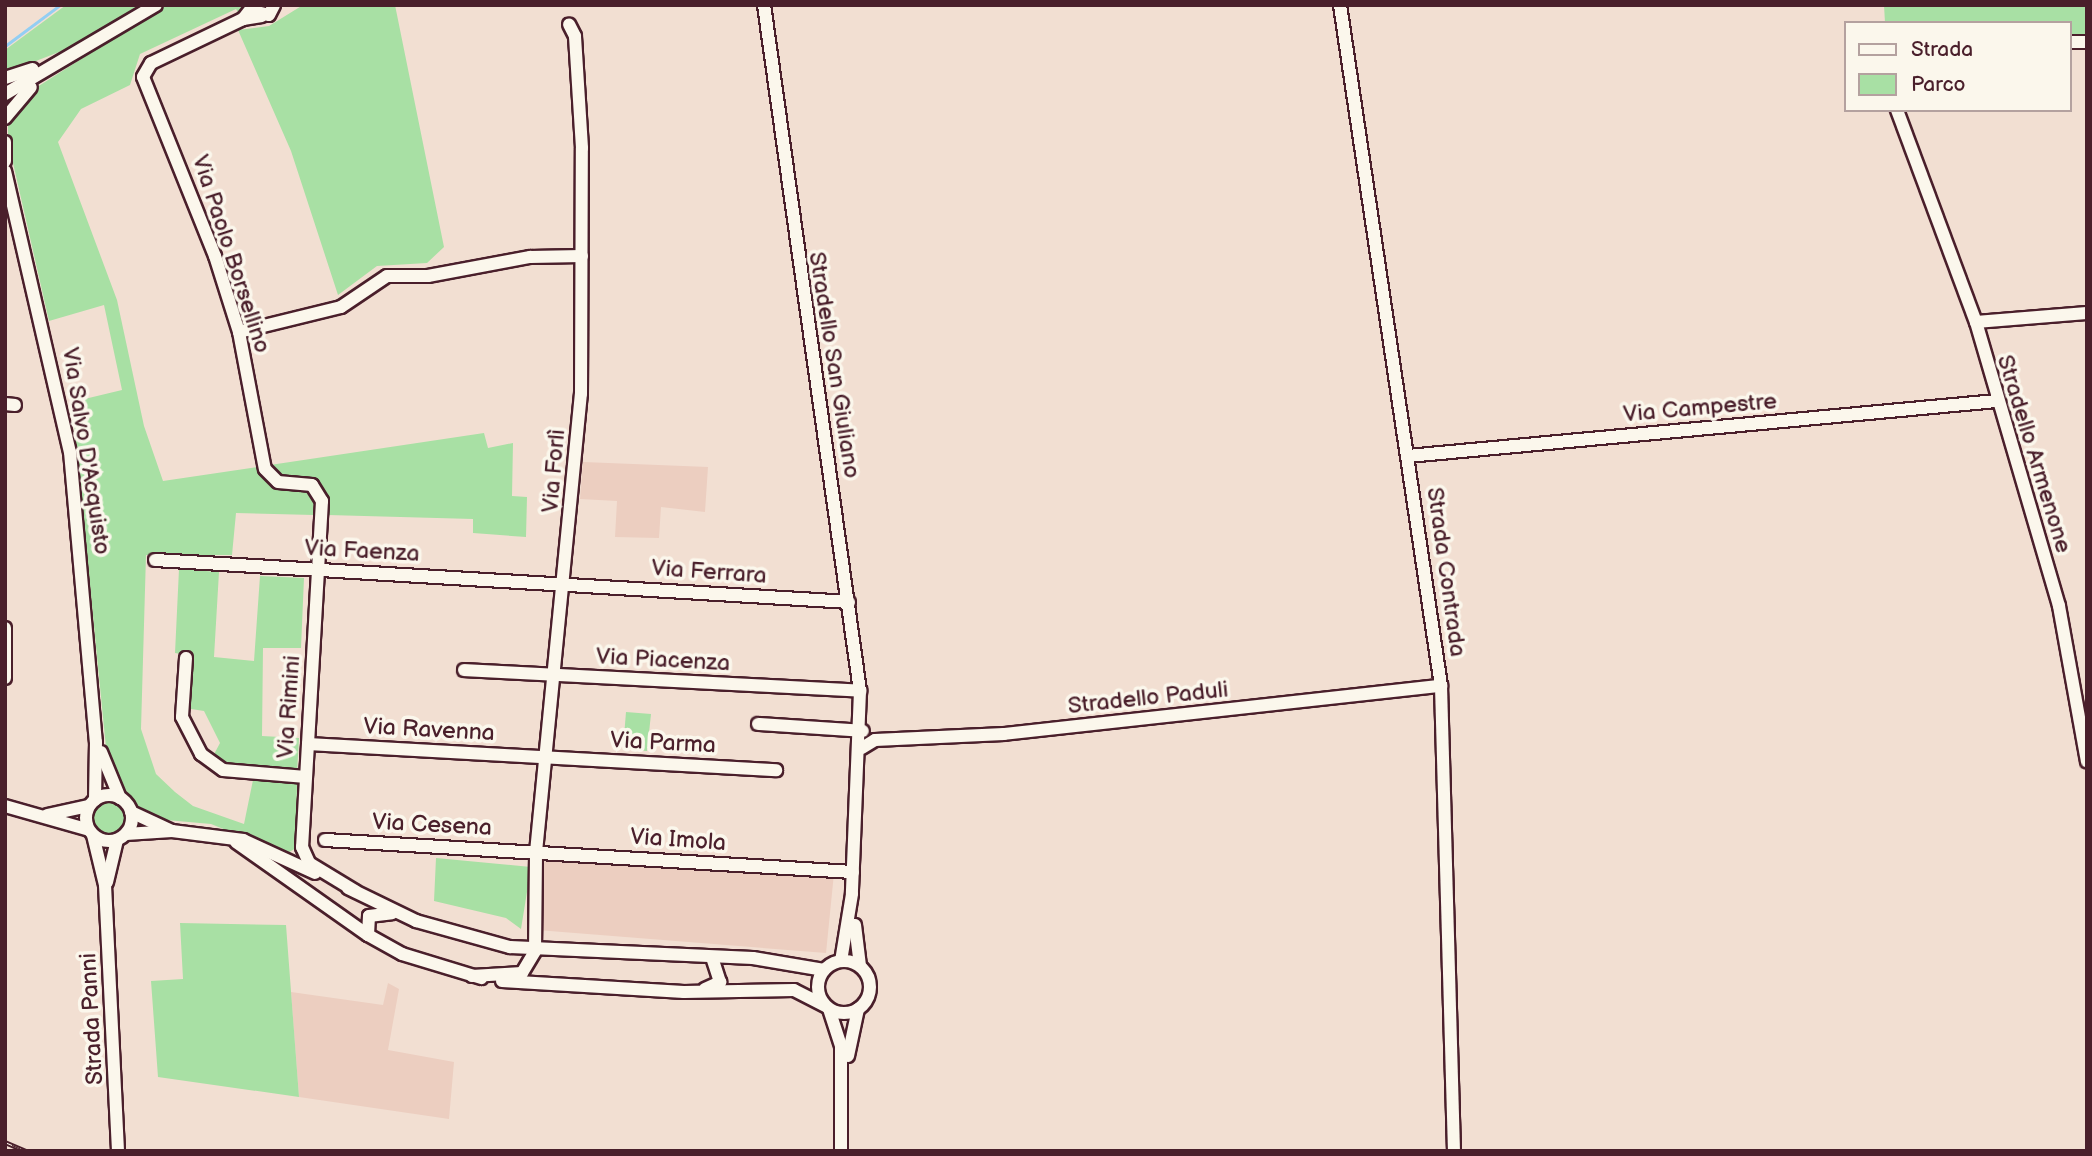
<!DOCTYPE html>
<meta charset="utf-8">
<style>
body{margin:0}
#map{position:relative;width:2092px;height:1156px;overflow:hidden;background:#f2dfd2;font-family:"Balsamiq Sans",sans-serif}
div>[style]{position:absolute}
[style*='--x']{left:calc(var(--x)*1px);top:calc(var(--y)*1px);width:calc(var(--w)*1px);rotate:calc(var(--a)*1deg)}
.built>*{inset:0;background:#eccec0}
.green>*{inset:0;background:#a8e0a4}
.round{border-radius:50%}
.stream>*{height:2.5px;margin:-1.25px;padding:0 1.25px;transform-origin:1.25px;border-radius:1.25px;background:#93cef3}
.roads{filter:drop-shadow(2px 0 #4a1f2b) drop-shadow(-2px 0 #4a1f2b) drop-shadow(0 2px #4a1f2b) drop-shadow(0 -2px #4a1f2b)}
.minor>*{height:12px;margin:-6px;padding:0 6px;transform-origin:6px;border-radius:6px;background:#fbf7ec}
.minor>.ring{margin:-6px;padding:0;box-sizing:content-box;background:none;border:12px solid #fbf7ec;border-radius:50%}
.rail>*{height:5px;margin-top:-2.5px;transform-origin:0;background:repeating-linear-gradient(90deg,#fbf7ec 0 8px,#4a1f2b 0 16px);box-sizing:border-box;border-block:2px solid #4a1f2b}
span{translate:-50% -50%;white-space:nowrap;text-align:center;line-height:1.15;-webkit-text-stroke:7px #fbf7ec;paint-order:stroke}
.street-label{font-size:23px;color:#4a1f2b}
.frame{position:absolute;inset:0;border:7px solid #4a1f2b;pointer-events:none}
.legend{position:absolute;left:1844px;top:21px;width:228px;height:91px;box-sizing:border-box;background:#fbf7ec;border:2px solid #b4a19f;margin:0;padding:9px 12px;list-style:none;font-size:21px;color:#4a1f2b}
.legend li{display:flex;align-items:center;gap:14px;height:35px}
.legend b{width:35px;border:2px solid #b4a19f}
</style>
<div id="map">
<div class="built">
<i style="clip-path:polygon(583px 462px,708px 467px,705px 512px,661px 507px,659px 538px,615px 537px,617px 501px,580px 499px)"></i>
<i style="clip-path:polygon(538px 856px,834px 873px,826px 953px,537px 930px)"></i>
<i style="clip-path:polygon(388px 983px,399px 989px,388px 1050px,454px 1062px,449px 1119px,299px 1097px,291px 992px,383px 1005px)"></i>
</div>
<div class="green">
<i style="clip-path:polygon(66px 5px,143px 5px,72px 47px,5px 73px,5px 50px)"></i>
<i style="clip-path:polygon(166px 5px,250px 5px,240px 15px,236px 9px,140px 54px,130px 85px,81px 109px,58px 142px,117px 300px,144px 426px,163px 481px,258px 467px,269px 485px,305px 489px,315px 502px,314px 515px,236px 513px,232px 555px,146px 555px,141px 729px,156px 774px,175px 792px,193px 806px,244px 824px,253px 780px,297px 782px,296px 848px,286px 854px,211px 824px,155px 819px,138px 810px,108px 768px,72px 402px,122px 390px,104px 305px,49px 321px,8px 141px,8px 120px,23px 96px)"></i>
<i style="clip-path:polygon(303px 5px,395px 5px,444px 247px,427px 263px,377px 266px,338px 295px,291px 151px,238px 30px,269px 26px)"></i>
<i style="clip-path:polygon(1884px 5px,2087px 5px,2087px 38px,2069px 38px,2069px 23px,1885px 23px)"></i>
<i style="clip-path:polygon(484px 433px,488px 448px,513px 443px,512px 496px,527px 497px,526px 537px,473px 533px,473px 519px,328px 515px,328px 497px,318px 481px,278px 475px,270px 465px)"></i>
<i style="clip-path:polygon(179px 569px,219px 572px,214px 657px,254px 661px,260px 576px,304px 578px,301px 648px,263px 648px,262px 736px,299px 738px,297px 773px,232px 768px,212px 758px,220px 743px,204px 711px,185px 708px,193px 656px,175px 653px)"></i>
<i style="clip-path:polygon(626px 712px,651px 714px,647px 751px,623px 749px)"></i>
<i class="round" style="left:93px;top:802px;width:32px;height:32px"></i>
<i style="clip-path:polygon(436px 858px,531px 867px,521px 929px,506px 918px,434px 901px)"></i>
<i style="clip-path:polygon(180px 923px,286px 925px,299px 1097px,158px 1077px,151px 981px,183px 979px)"></i>
</div>
<div class="stream">
<i style="--x:5;--y:46;--w:69;--a:-36.7"></i>
</div>
<div class="roads">
<div class="minor">
<i style="--x:254;--y:5;--w:18;--a:128"></i>
<i style="--x:243;--y:19;--w:19;--a:-9"></i>
<i style="--x:764;--y:5;--w:693;--a:82.03"></i>
<i style="--x:860;--y:691;--w:203;--a:92.3"></i>
<i style="--x:852;--y:894;--w:68;--a:99.3"></i>
<i style="--x:1340;--y:5;--w:688;--a:81.56"></i>
<i style="--x:1441;--y:686;--w:465;--a:88.4"></i>
<i style="--x:257;--y:12;--w:12;--a:14"></i>
<i style="--x:269;--y:15;--w:11;--a:-63"></i>
<i style="--x:243;--y:19;--w:102;--a:154.4"></i>
<i style="--x:151;--y:63;--w:16;--a:120"></i>
<i style="--x:143;--y:77;--w:193;--a:68.1"></i>
<i style="--x:215;--y:256;--w:80;--a:72.5"></i>
<i style="--x:239;--y:332;--w:139;--a:79.3"></i>
<i style="--x:265;--y:469;--w:18;--a:45"></i>
<i style="--x:278;--y:482;--w:34;--a:5"></i>
<i style="--x:312;--y:485;--w:19;--a:58"></i>
<i style="--x:322;--y:501;--w:347;--a:93.3"></i>
<i style="--x:302;--y:847;--w:17;--a:66"></i>
<i style="--x:309;--y:863;--w:54;--a:31.3"></i>
<i style="--x:2069;--y:42;--w:18;--a:0"></i>
<i style="--x:5;--y:78;--w:29;--a:-18"></i>
<i style="--x:5;--y:94;--w:175;--a:-30.5"></i>
<i style="--x:1897;--y:110;--w:226;--a:69.6"></i>
<i style="--x:1976;--y:322;--w:296;--a:73.7"></i>
<i style="--x:2059;--y:606;--w:158;--a:79.8"></i>
<i style="--x:5;--y:118;--w:40;--a:-50"></i>
<i style="--x:5;--y:142;--w:19;--a:90"></i>
<i style="--x:5;--y:171;--w:288;--a:77"></i>
<i style="--x:70;--y:452;--w:291;--a:84.9"></i>
<i style="--x:96;--y:742;--w:58;--a:91"></i>
<i style="--x:1976;--y:322;--w:111;--a:-4.6"></i>
<i style="--x:239;--y:332;--w:105;--a:-13.8"></i>
<i style="--x:341;--y:307;--w:55;--a:-34"></i>
<i style="--x:387;--y:276;--w:41;--a:0"></i>
<i style="--x:428;--y:276;--w:104;--a:-10.6"></i>
<i style="--x:530;--y:257;--w:52;--a:-1.1"></i>
<i style="--x:5;--y:404;--w:10;--a:6"></i>
<i style="--x:1408;--y:456;--w:591;--a:-5.34"></i>
<i style="--x:155;--y:560;--w:695;--a:3.46"></i>
<i style="--x:5;--y:628;--w:50;--a:90"></i>
<i style="--x:186;--y:658;--w:59;--a:93.9"></i>
<i style="--x:182;--y:717;--w:42;--a:62.8"></i>
<i style="--x:201;--y:754;--w:27;--a:36"></i>
<i style="--x:223;--y:770;--w:83;--a:4.8"></i>
<i style="--x:464;--y:670;--w:397;--a:3"></i>
<i style="--x:758;--y:724;--w:105;--a:3.8"></i>
<i style="--x:308;--y:744;--w:469;--a:3.2"></i>
<i style="--x:862;--y:748;--w:15;--a:-32"></i>
<i style="--x:875;--y:740;--w:129;--a:-2.7"></i>
<i style="--x:1004;--y:734;--w:440;--a:-6.3"></i>
<i style="--x:101;--y:752;--w:50;--a:67.6"></i>
<i class="ring" style="left:86px;top:795px;width:34px;height:34px"></i>
<i style="--x:5;--y:806;--w:87;--a:15.9"></i>
<i style="--x:131;--y:812;--w:45;--a:24.9"></i>
<i style="--x:47;--y:815;--w:43;--a:-12.1"></i>
<i style="--x:126;--y:834;--w:46;--a:-3.7"></i>
<i style="--x:172;--y:831;--w:72;--a:7.2"></i>
<i style="--x:243;--y:840;--w:79;--a:24.6"></i>
<i style="--x:93;--y:835;--w:51;--a:76.5"></i>
<i style="--x:105;--y:885;--w:266;--a:87.2"></i>
<i style="--x:325;--y:840;--w:529;--a:3.47"></i>
<i style="--x:236;--y:842;--w:161;--a:35.2"></i>
<i style="--x:368;--y:935;--w:39;--a:29"></i>
<i style="--x:402;--y:954;--w:83;--a:16.9"></i>
<i style="--x:107;--y:882;--w:43;--a:-76.6"></i>
<i style="--x:348;--y:888;--w:76;--a:25.9"></i>
<i style="--x:416;--y:921;--w:98;--a:15.5"></i>
<i style="--x:510;--y:947;--w:243;--a:2.6"></i>
<i style="--x:753;--y:958;--w:72;--a:9.6"></i>
<i style="--x:855;--y:925;--w:41;--a:83"></i>
<i style="--x:368;--y:935;--w:19;--a:-87"></i>
<i style="--x:369;--y:916;--w:23;--a:-7"></i>
<i class="ring" style="left:818px;top:961px;width:40px;height:40px"></i>
<i style="--x:472;--y:976;--w:50;--a:-3.4"></i>
<i style="--x:522;--y:973;--w:26;--a:-59"></i>
<i style="--x:535;--y:951;--w:99;--a:-89.4"></i>
<i style="--x:536;--y:852;--w:460;--a:-84.4"></i>
<i style="--x:581;--y:394;--w:246;--a:-89.8"></i>
<i style="--x:582;--y:148;--w:112;--a:-93.6"></i>
<i style="--x:575;--y:36;--w:13;--a:-117"></i>
<i style="--x:502;--y:981;--w:182;--a:3.5"></i>
<i style="--x:684;--y:992;--w:110;--a:-1"></i>
<i style="--x:794;--y:990;--w:35;--a:27"></i>
<i style="--x:705;--y:989;--w:17;--a:-25"></i>
<i style="--x:720;--y:982;--w:25;--a:-108"></i>
<i style="--x:829;--y:1009;--w:38;--a:72"></i>
<i style="--x:841;--y:1045;--w:106;--a:90"></i>
<i style="--x:848;--y:1056;--w:48;--a:-78"></i>
</div>
</div>
<div class="rail">
<i style="--x:5;--y:1142;--w:23;--a:23"></i>
</div>
<div class="street-label">
<span style="left:231px;top:254px;rotate:72deg">Via Paolo Borsellino</span>
<span style="left:834px;top:365px;rotate:81deg">Stradello San Giuliano</span>
<span style="left:1700px;top:408px;rotate:-5deg">Via Campestre</span>
<span style="left:86px;top:451px;rotate:81deg">Via Salvo D'Acquisto</span>
<span style="left:2034px;top:454px;rotate:73deg">Stradello Armenone</span>
<span style="left:554px;top:471px;rotate:-85deg">Via Forlì</span>
<span style="left:362px;top:551px;rotate:3deg">Via Faenza</span>
<span style="left:709px;top:572px;rotate:4deg">Via Ferrara</span>
<span style="left:1446px;top:572px;rotate:82deg">Strada Contrada</span>
<span style="left:663px;top:660px;rotate:3deg">Via Piacenza</span>
<span style="left:1148px;top:698px;rotate:-6deg">Stradello Paduli</span>
<span style="left:289px;top:707px;rotate:-86deg">Via Rimini</span>
<span style="left:429px;top:730px;rotate:3deg">Via Ravenna</span>
<span style="left:663px;top:743px;rotate:3deg">Via Parma</span>
<span style="left:432px;top:825px;rotate:3deg">Via Cesena</span>
<span style="left:678px;top:840px;rotate:4deg">Via Imola</span>
<span style="left:92px;top:1019px;rotate:-93deg">Strada Panni</span>
</div>
<div class="frame"></div>
<ul class="legend">
<li><b style="height:9px;background:#fbf7ec"></b>Strada</li>
<li><b style="height:19px;background:#a8e0a4"></b>Parco</li>
</ul>
</div>
